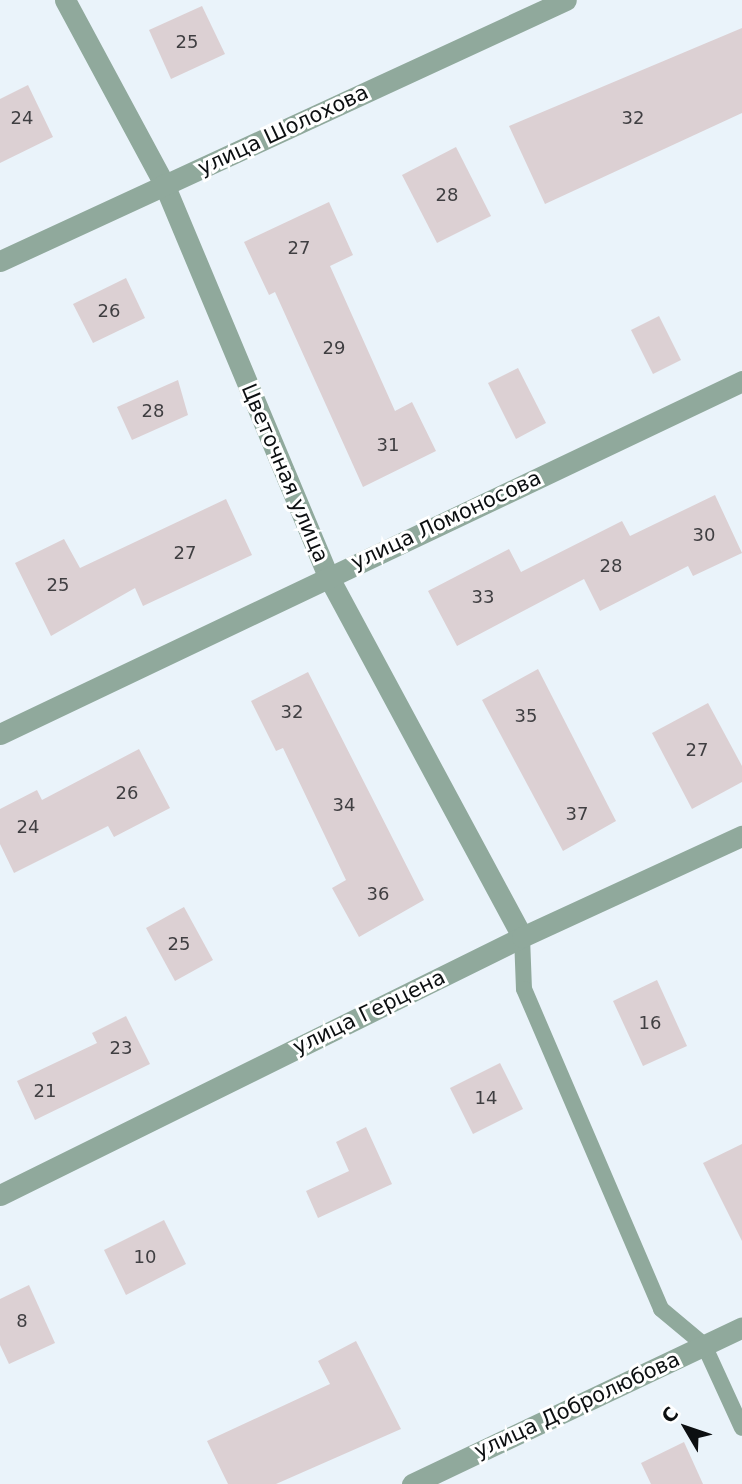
<!DOCTYPE html>
<meta charset="utf-8">
<style>
body{margin:0}
#map{position:relative;width:742px;height:1484px;overflow:hidden;background:#eaf3fa;font-family:"DejaVu Sans",sans-serif}
div>[style]{position:absolute}
[style*='--x']{left:calc(var(--x)*1px);top:calc(var(--y)*1px);width:calc(var(--w)*1px);rotate:calc(var(--a)*1deg)}
.building>*{inset:0;background:#dcd0d3}
.service>*{height:16px;margin:-8px;padding:0 8px;transform-origin:8px;border-radius:8px;background:#90a99c}
.minor>*{height:21px;margin:-10.5px;padding:0 10.5px;transform-origin:10.5px;border-radius:10.5px;background:#90a99c}
span{translate:-50% -50%;white-space:nowrap;text-align:center;line-height:1.15;-webkit-text-stroke:6px #fff;paint-order:stroke}
.number-label{font-size:18px;color:#403f42}
.number-label span{-webkit-text-stroke-width:0}
.street-label{font-size:21px;color:#0c0f11}
.north{position:absolute;left:651px;top:1393px;width:70px;height:70px;-webkit-text-stroke:5px #fff;paint-order:stroke;rotate:309deg;font-size:19px;font-weight:700;line-height:28px;text-align:center;color:#0c0f11}
.north::after{content:'';display:block;margin:auto;width:24px;height:32px;background:#0c0f11;clip-path:polygon(50% 0,100% 100%,50% 72%,0 100%)}
</style>
<div id="map">
<div class="building">
<i style="clip-path:polygon(202px 6px,225px 54px,171px 79px,149px 30px)"></i>
<i style="clip-path:polygon(742px 28px,742px 113px,545px 204px,509px 126px)"></i>
<i style="clip-path:polygon(28px 85px,53px 137px,0 163px,0 99px)"></i>
<i style="clip-path:polygon(456px 147px,491px 216px,437px 243px,402px 175px)"></i>
<i style="clip-path:polygon(329px 202px,353px 255px,330px 266px,395px 411px,412px 402px,436px 451px,363px 487px,275px 292px,269px 295px,244px 242px)"></i>
<i style="clip-path:polygon(126px 278px,145px 318px,93px 343px,73px 304px)"></i>
<i style="clip-path:polygon(659px 316px,681px 360px,653px 374px,631px 330px)"></i>
<i style="clip-path:polygon(518px 368px,546px 423px,516px 439px,488px 383px)"></i>
<i style="clip-path:polygon(178px 380px,188px 415px,132px 440px,117px 407px)"></i>
<i style="clip-path:polygon(715px 495px,742px 553px,693px 576px,688px 566px,600px 611px,584px 579px,457px 646px,428px 591px,509px 549px,521px 572px,622px 521px,630px 536px)"></i>
<i style="clip-path:polygon(226px 499px,252px 555px,143px 606px,135px 588px,51px 636px,15px 563px,64px 539px,80px 568px)"></i>
<i style="clip-path:polygon(538px 669px,616px 821px,563px 851px,482px 700px)"></i>
<i style="clip-path:polygon(308px 672px,424px 900px,359px 937px,332px 888px,346px 880px,283px 748px,276px 751px,251px 701px)"></i>
<i style="clip-path:polygon(708px 703px,742px 766px,742px 782px,692px 809px,652px 733px)"></i>
<i style="clip-path:polygon(139px 749px,170px 808px,114px 837px,108px 826px,14px 873px,0 844px,0 809px,37px 790px,42px 800px)"></i>
<i style="clip-path:polygon(184px 907px,213px 960px,175px 981px,146px 928px)"></i>
<i style="clip-path:polygon(657px 980px,687px 1046px,643px 1066px,613px 1001px)"></i>
<i style="clip-path:polygon(126px 1016px,150px 1064px,35px 1120px,17px 1081px,97px 1043px,92px 1033px)"></i>
<i style="clip-path:polygon(500px 1063px,523px 1109px,473px 1134px,450px 1088px)"></i>
<i style="clip-path:polygon(366px 1127px,392px 1184px,318px 1218px,306px 1191px,349px 1171px,336px 1142px)"></i>
<i style="clip-path:polygon(742px 1144px,742px 1241px,703px 1163px)"></i>
<i style="clip-path:polygon(164px 1220px,186px 1264px,126px 1295px,104px 1250px)"></i>
<i style="clip-path:polygon(29px 1285px,55px 1343px,9px 1364px,0 1345px,0 1299px)"></i>
<i style="clip-path:polygon(356px 1341px,401px 1429px,276px 1484px,228px 1484px,207px 1441px,330px 1384px,318px 1361px)"></i>
<i style="clip-path:polygon(684px 1442px,703px 1484px,651px 1484px,641px 1463px)"></i>
</div>
<div class="service">
<i style="--x:522;--y:937;--w:52;--a:87.8"></i>
<i style="--x:524;--y:989;--w:348;--a:66.8"></i>
<i style="--x:661;--y:1309;--w:56;--a:39.9"></i>
<i style="--x:704;--y:1345;--w:91;--a:65.4"></i>
</div>
<div class="minor">
<i style="--x:65;--y:0;--w:209;--a:61.7"></i>
<i style="--x:164;--y:184;--w:425;--a:67.3"></i>
<i style="--x:328;--y:576;--w:410;--a:61.7"></i>
<i style="--x:0;--y:261;--w:623;--a:-24.76"></i>
<i style="--x:0;--y:734;--w:822;--a:-25.44"></i>
<i style="--x:0;--y:1195;--w:582;--a:-26.3"></i>
<i style="--x:522;--y:937;--w:242;--a:-24.7"></i>
<i style="--x:412;--y:1484;--w:365;--a:-25.4"></i>
</div>
<div class="number-label">
<span style="left:187px;top:42px">25</span>
<span style="left:22px;top:118px">24</span>
<span style="left:633px;top:118px">32</span>
<span style="left:447px;top:195px">28</span>
<span style="left:299px;top:248px">27</span>
<span style="left:109px;top:311px">26</span>
<span style="left:334px;top:348px">29</span>
<span style="left:153px;top:411px">28</span>
<span style="left:388px;top:445px">31</span>
<span style="left:704px;top:535px">30</span>
<span style="left:185px;top:553px">27</span>
<span style="left:611px;top:566px">28</span>
<span style="left:58px;top:585px">25</span>
<span style="left:483px;top:597px">33</span>
<span style="left:292px;top:712px">32</span>
<span style="left:526px;top:716px">35</span>
<span style="left:697px;top:750px">27</span>
<span style="left:127px;top:793px">26</span>
<span style="left:344px;top:805px">34</span>
<span style="left:577px;top:814px">37</span>
<span style="left:28px;top:827px">24</span>
<span style="left:378px;top:894px">36</span>
<span style="left:179px;top:944px">25</span>
<span style="left:650px;top:1023px">16</span>
<span style="left:121px;top:1048px">23</span>
<span style="left:45px;top:1091px">21</span>
<span style="left:486px;top:1098px">14</span>
<span style="left:145px;top:1257px">10</span>
<span style="left:22px;top:1321px">8</span>
</div>
<div class="street-label">
<span style="left:283px;top:130px;rotate:-25deg">улица Шолохова</span>
<span style="left:285px;top:473px;rotate:67deg">Цветочная улица</span>
<span style="left:446px;top:520px;rotate:-25deg">улица Ломоносова</span>
<span style="left:369px;top:1012px;rotate:-26deg">улица Герцена</span>
<span style="left:577px;top:1405px;rotate:-25deg">улица Добролюбова</span>
</div>
<div class="north">С</div>
</div>
